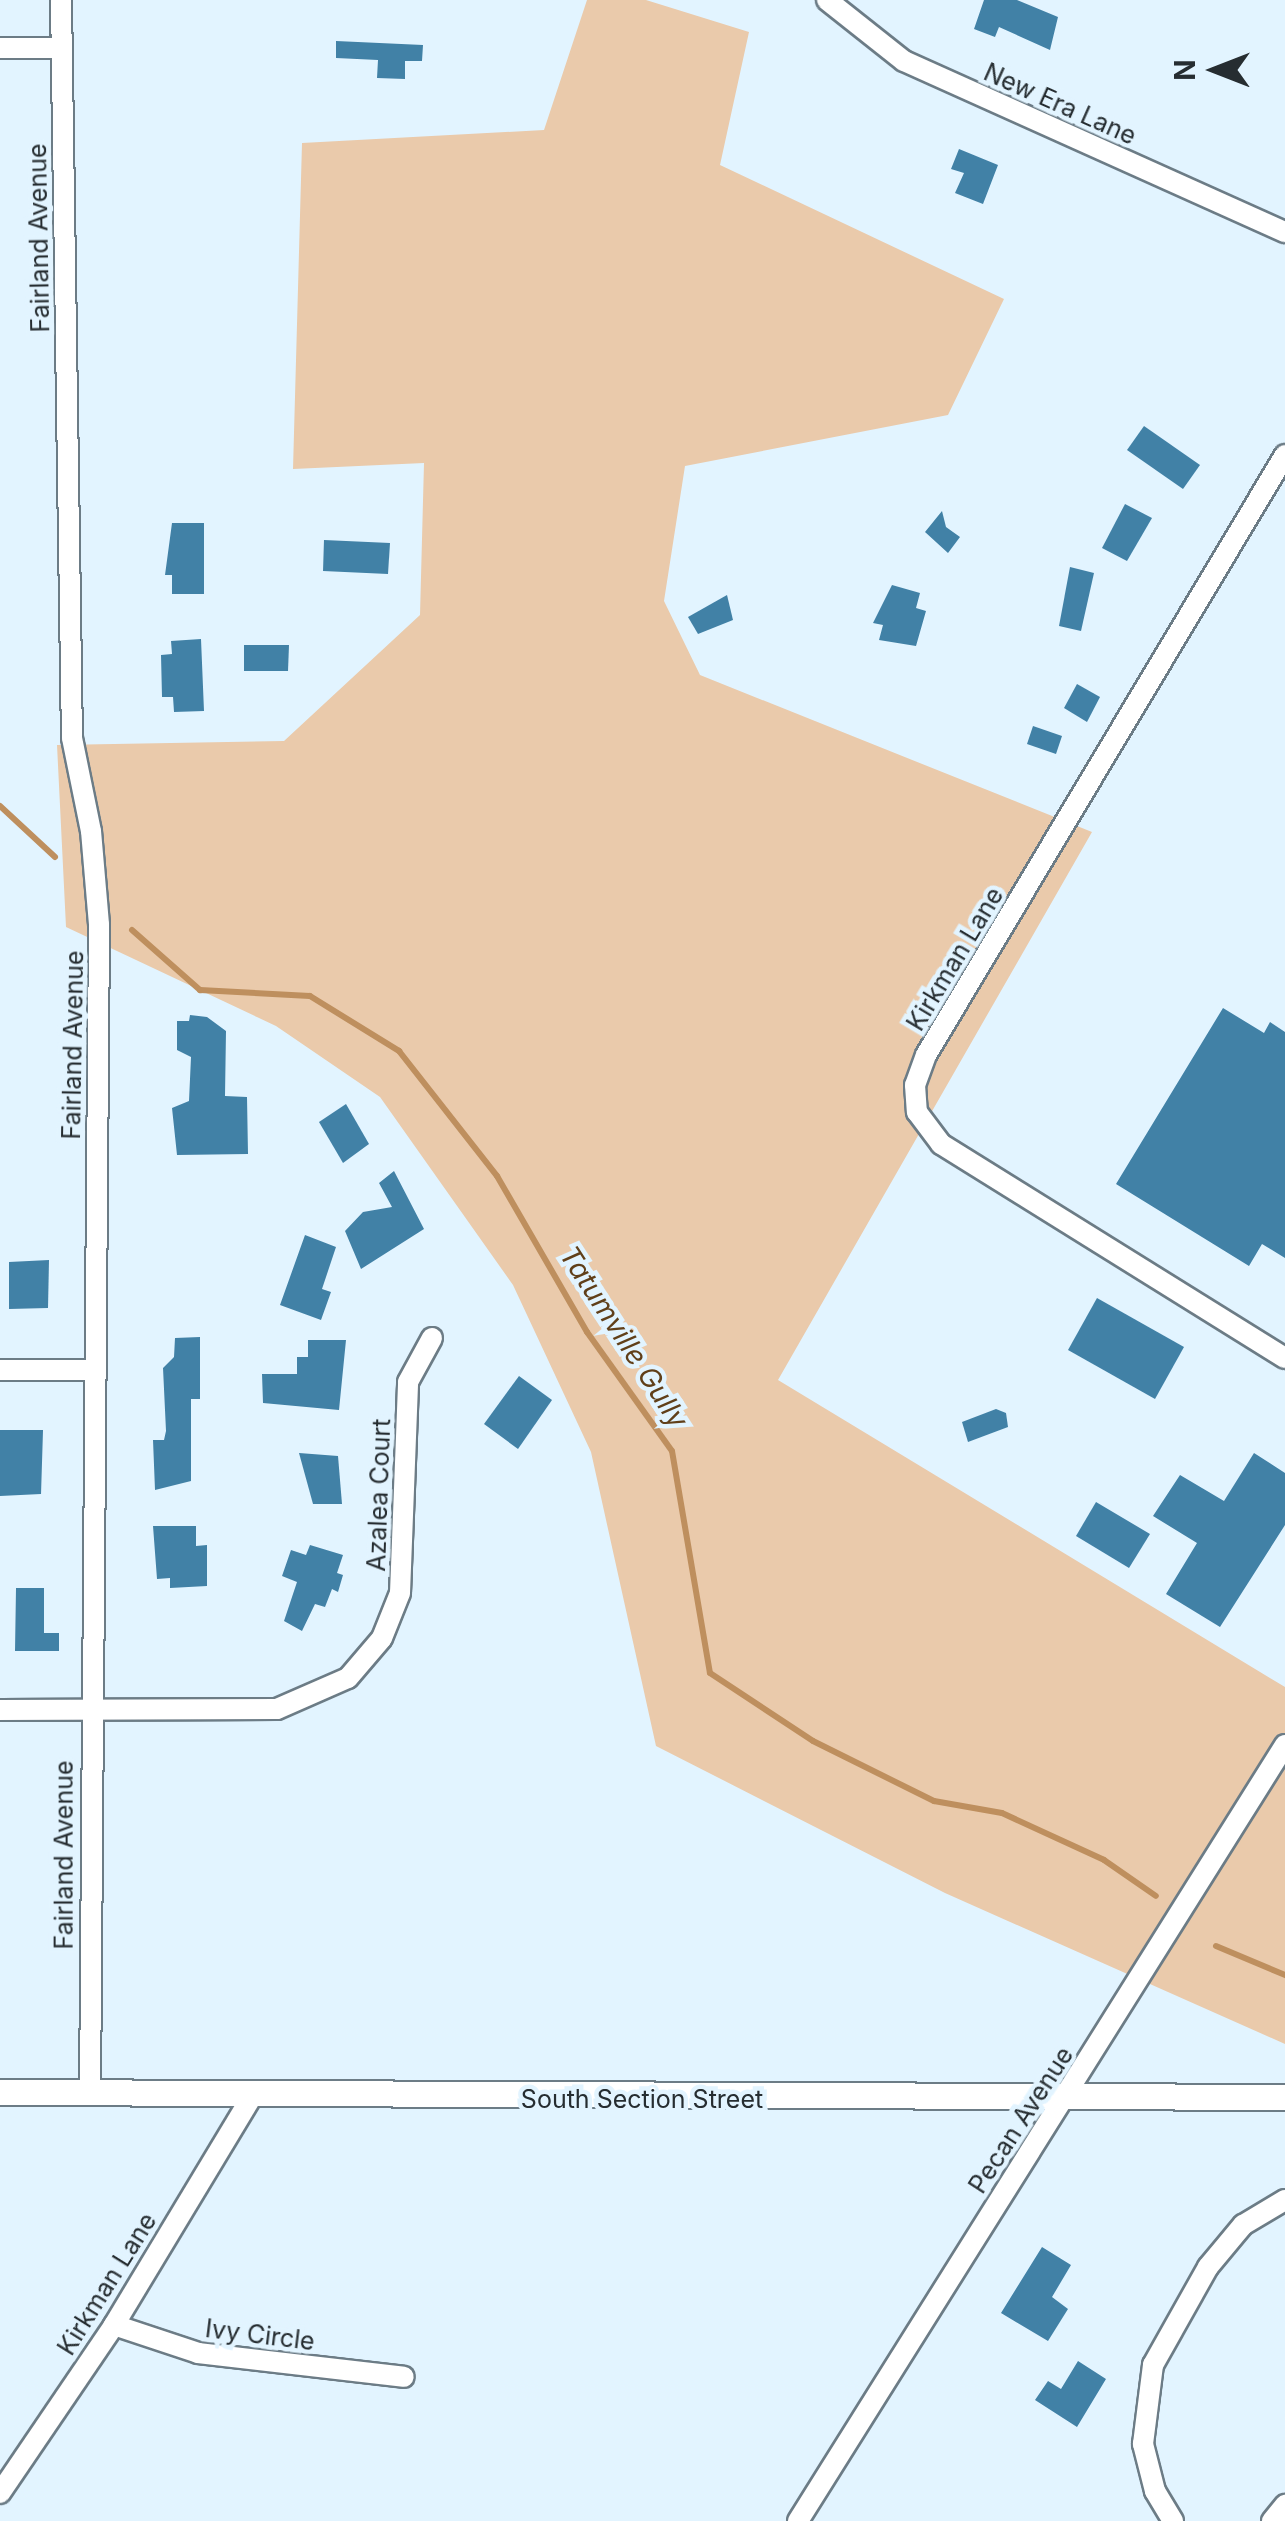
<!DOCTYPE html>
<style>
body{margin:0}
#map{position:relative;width:1285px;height:2521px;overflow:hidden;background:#e2f4ff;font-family:Inter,sans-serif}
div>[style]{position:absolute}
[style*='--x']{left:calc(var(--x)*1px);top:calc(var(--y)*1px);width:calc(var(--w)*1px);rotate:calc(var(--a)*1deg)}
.green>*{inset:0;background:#eacaab}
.stream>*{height:6px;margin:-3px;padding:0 3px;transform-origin:3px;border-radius:3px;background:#be8f5e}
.building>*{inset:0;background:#4181a6}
.roads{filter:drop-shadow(2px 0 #6c7c86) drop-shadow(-2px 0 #6c7c86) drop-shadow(0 2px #6c7c86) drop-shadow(0 -2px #6c7c86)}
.minor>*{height:20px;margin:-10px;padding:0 10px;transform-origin:10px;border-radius:10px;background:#fff}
.tertiary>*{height:25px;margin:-12.5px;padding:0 12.5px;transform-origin:12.5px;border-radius:12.5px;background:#fff}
span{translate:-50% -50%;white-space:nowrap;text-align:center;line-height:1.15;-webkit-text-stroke:9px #e2f4ff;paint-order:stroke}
.street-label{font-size:25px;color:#262d31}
.water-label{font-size:28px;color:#603f19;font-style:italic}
.north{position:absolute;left:1165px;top:20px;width:100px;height:100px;-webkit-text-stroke:8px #e2f4ff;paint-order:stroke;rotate:270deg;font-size:28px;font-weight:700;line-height:40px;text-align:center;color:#262d31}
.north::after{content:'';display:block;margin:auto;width:35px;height:45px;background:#262d31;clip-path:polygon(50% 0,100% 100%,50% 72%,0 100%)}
</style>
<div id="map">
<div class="green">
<i style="clip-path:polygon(587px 0,646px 0,749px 32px,720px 165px,1004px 299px,948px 415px,685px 466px,664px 601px,700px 675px,1092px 832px,778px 1380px,1285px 1687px,1285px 2044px,945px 1893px,656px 1746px,591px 1452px,513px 1285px,380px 1097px,276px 1026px,66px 927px,57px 745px,284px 741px,420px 615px,424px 463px,293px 469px,302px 143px,544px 130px)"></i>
</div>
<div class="stream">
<i style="--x:0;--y:806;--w:75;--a:42.8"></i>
<i style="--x:132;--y:930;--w:91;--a:41.4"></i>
<i style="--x:200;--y:990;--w:110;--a:3.1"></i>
<i style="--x:310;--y:996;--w:105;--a:31.7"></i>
<i style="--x:399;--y:1051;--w:159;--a:51.9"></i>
<i style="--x:497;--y:1176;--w:180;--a:60"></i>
<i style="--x:587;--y:1332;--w:146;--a:54.5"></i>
<i style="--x:672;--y:1451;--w:225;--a:80.3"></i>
<i style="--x:710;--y:1673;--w:123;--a:33.4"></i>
<i style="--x:813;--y:1741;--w:135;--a:26.4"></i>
<i style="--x:934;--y:1801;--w:69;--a:10"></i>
<i style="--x:1002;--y:1813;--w:112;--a:24.7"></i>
<i style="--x:1104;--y:1860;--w:63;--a:34.7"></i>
<i style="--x:1216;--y:1946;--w:75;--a:22.8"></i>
</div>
<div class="building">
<i style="clip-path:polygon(984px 0,1017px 0,1058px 17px,1050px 50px,999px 27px,995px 37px,974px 29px)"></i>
<i style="clip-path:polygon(336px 41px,423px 45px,422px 61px,405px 61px,405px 79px,377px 78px,378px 60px,336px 58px)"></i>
<i style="clip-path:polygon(959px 149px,998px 165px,983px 204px,955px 193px,964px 173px,951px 169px)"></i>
<i style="clip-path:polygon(1144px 426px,1200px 465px,1183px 489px,1127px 450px)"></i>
<i style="clip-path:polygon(1125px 504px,1152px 518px,1127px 561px,1102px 548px)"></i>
<i style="clip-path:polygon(942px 511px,946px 527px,960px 537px,948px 553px,925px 532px)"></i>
<i style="clip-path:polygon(172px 523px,204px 523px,204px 594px,172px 594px,172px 575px,165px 575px)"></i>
<i style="clip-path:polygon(324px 540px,390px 543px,388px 574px,323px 571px)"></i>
<i style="clip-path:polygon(1070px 567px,1094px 573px,1081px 631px,1059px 626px)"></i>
<i style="clip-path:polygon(892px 585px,920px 593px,916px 608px,926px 611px,916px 646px,879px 640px,883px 625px,873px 623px)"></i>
<i style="clip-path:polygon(727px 595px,733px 620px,698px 634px,688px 617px)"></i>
<i style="clip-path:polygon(201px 639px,204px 711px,174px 712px,173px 697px,162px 697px,161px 655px,172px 654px,171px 641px)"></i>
<i style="clip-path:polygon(244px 645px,289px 645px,288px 671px,244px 671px)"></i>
<i style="clip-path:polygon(1077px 684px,1100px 697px,1087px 722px,1064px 708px)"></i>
<i style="clip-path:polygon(1033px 726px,1062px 736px,1056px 754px,1027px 744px)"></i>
<i style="clip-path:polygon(1223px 1008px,1264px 1033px,1270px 1022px,1285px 1032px,1285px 1258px,1262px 1244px,1249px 1266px,1116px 1184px)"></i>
<i style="clip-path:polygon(190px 1015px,207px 1017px,226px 1031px,225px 1096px,247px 1097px,248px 1154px,177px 1155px,172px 1108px,189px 1101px,191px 1057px,177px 1050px,177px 1021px,189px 1021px)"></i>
<i style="clip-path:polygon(346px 1104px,369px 1144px,343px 1163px,319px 1122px)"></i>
<i style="clip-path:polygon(394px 1171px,424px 1229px,361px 1269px,345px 1231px,363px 1212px,392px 1207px,379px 1183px)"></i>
<i style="clip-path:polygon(305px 1235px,336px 1247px,322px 1289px,331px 1292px,321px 1320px,280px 1305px)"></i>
<i style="clip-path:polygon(49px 1260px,48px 1308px,9px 1309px,9px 1262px)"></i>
<i style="clip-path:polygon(1097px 1298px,1184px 1347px,1155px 1399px,1068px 1350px)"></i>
<i style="clip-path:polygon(200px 1337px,200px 1399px,191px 1399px,191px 1481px,155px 1490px,153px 1440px,164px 1440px,166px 1431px,163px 1368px,174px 1357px,175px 1338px)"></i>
<i style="clip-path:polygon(308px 1340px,346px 1340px,339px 1410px,263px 1403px,262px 1374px,297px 1374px,297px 1357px,308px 1357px)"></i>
<i style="clip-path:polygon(519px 1376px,552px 1400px,518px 1449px,484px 1424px)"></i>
<i style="clip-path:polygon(996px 1409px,1006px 1413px,1008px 1427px,968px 1442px,962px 1422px)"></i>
<i style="clip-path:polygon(0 1430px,43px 1430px,41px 1494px,0 1496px)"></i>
<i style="clip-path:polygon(299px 1453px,338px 1456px,342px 1504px,313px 1504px)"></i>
<i style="clip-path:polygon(1254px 1453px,1285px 1473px,1285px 1525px,1220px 1627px,1166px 1594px,1197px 1543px,1153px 1516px,1180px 1475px,1224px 1501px)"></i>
<i style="clip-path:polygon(1096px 1502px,1150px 1534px,1129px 1568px,1076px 1536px)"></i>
<i style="clip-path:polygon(153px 1526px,196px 1526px,196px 1546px,207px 1545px,207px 1586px,170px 1588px,170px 1578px,157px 1579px)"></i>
<i style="clip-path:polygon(310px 1545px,343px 1555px,337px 1573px,343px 1575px,338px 1592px,332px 1589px,325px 1607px,315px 1604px,302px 1631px,284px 1621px,297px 1582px,282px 1576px,291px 1550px,306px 1555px)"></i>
<i style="clip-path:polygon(16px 1588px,44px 1588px,44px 1633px,59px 1633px,59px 1651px,15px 1651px)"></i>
<i style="clip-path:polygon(1042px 2247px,1071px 2265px,1052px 2297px,1068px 2309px,1048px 2341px,1001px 2313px)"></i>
<i style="clip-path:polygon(1078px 2361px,1106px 2379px,1077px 2427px,1035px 2400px,1048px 2381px,1061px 2389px)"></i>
</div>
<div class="roads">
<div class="minor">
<i style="--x:61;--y:0;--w:738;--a:89.15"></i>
<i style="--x:72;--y:738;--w:95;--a:78.5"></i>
<i style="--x:91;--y:831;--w:94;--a:85.1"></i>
<i style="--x:99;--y:925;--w:1167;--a:90.44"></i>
<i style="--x:827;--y:0;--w:98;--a:38.4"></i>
<i style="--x:904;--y:61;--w:418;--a:24.2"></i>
<i style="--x:0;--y:48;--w:61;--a:0"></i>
<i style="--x:1285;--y:455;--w:699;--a:120.89"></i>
<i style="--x:926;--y:1055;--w:32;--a:110"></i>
<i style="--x:915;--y:1085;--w:27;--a:86"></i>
<i style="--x:917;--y:1112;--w:40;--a:53"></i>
<i style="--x:941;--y:1144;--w:405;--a:31.9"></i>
<i style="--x:0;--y:1370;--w:94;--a:0"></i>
<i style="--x:0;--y:1710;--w:277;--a:-0.2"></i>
<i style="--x:277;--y:1709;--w:77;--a:-23.6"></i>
<i style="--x:348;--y:1678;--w:52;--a:-49.6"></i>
<i style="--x:382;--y:1638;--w:48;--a:-68.2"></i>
<i style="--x:400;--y:1593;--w:211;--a:-87.8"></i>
<i style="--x:408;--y:1382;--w:50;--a:-61.4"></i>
<i style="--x:114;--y:2325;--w:89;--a:18.4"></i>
<i style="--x:198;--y:2353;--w:207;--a:6.6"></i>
<i style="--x:0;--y:2493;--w:203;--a:-55.8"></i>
<i style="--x:114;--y:2325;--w:265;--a:-58.9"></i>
<i style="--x:798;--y:2521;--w:916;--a:-57.89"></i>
<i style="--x:1173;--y:2521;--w:35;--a:-121"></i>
<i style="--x:1155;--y:2491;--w:49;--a:-104.3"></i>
<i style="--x:1143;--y:2444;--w:80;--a:-82.8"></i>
<i style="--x:1153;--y:2365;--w:112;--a:-60.7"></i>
<i style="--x:1208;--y:2267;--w:55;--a:-50.2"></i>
<i style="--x:1243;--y:2225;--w:49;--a:-30.8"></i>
<i style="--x:1272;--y:2521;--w:21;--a:-51"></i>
</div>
<div class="tertiary">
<i style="--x:0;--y:2092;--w:1285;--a:0.22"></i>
</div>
</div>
<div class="street-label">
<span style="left:1060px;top:104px;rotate:24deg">New Era Lane</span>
<span style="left:39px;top:238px;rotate:-91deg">Fairland Avenue</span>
<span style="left:955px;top:959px;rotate:-59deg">Kirkman Lane</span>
<span style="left:73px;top:1045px;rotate:-89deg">Fairland Avenue</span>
<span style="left:379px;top:1495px;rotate:-88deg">Azalea Court</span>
<span style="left:64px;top:1855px;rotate:-90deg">Fairland Avenue</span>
<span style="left:642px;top:2099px">South Section Street</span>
<span style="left:1021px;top:2120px;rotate:-57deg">Pecan Avenue</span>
<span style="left:107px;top:2284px;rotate:-58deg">Kirkman Lane</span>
<span style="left:260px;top:2335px;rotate:7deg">Ivy Circle</span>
</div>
<div class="water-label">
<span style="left:624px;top:1337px;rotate:57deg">Tatumville Gully</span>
</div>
<div class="north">N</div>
</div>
